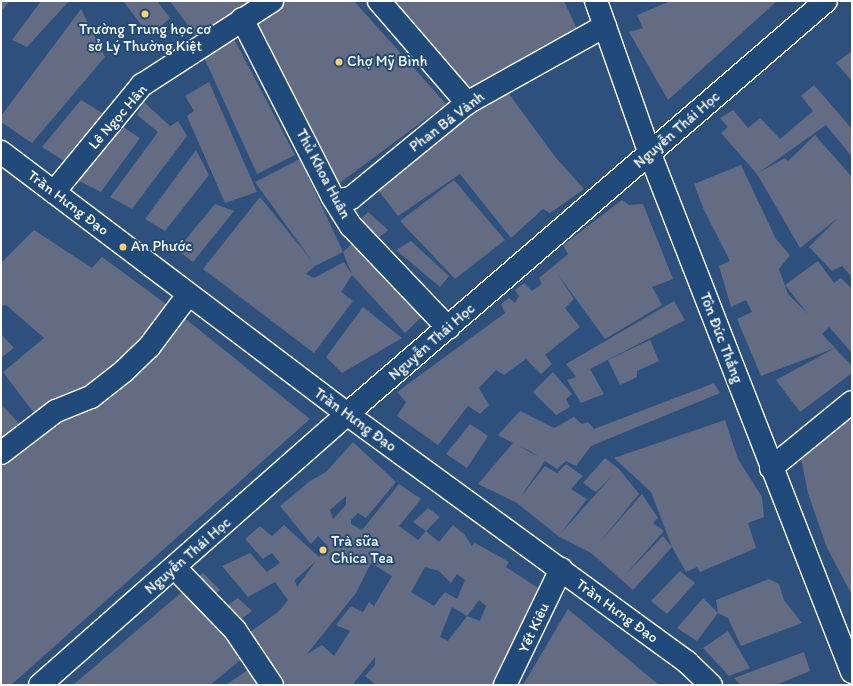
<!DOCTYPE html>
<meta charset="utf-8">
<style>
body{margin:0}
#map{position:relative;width:853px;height:686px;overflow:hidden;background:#2d517c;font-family:Itim,sans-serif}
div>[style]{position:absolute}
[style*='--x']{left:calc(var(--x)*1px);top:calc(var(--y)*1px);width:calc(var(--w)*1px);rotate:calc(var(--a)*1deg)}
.building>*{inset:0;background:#636c83}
.roads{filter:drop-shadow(1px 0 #fff) drop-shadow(-1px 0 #fff) drop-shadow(0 1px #fff) drop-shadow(0 -1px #fff)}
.minor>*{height:22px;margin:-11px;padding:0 11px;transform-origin:11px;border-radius:11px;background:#1f4a7a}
.highway>*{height:22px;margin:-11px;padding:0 11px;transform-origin:11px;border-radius:11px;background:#1f4a7a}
.dots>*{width:11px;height:11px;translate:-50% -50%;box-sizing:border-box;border:2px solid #1f4a7a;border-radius:50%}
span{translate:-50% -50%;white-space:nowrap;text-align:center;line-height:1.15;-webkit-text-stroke:4px #1f4a7a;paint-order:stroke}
.poi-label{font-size:15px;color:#fff}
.left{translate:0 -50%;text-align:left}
.street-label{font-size:15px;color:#fff}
.frame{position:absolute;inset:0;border:2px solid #fff;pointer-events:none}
</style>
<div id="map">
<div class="building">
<i style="clip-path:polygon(1px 1px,9px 1px,1px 12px)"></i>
<i style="clip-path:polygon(41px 1px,69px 1px,27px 47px,12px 40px)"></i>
<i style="clip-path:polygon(123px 1px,157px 1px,170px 18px,150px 36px)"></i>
<i style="clip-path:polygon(170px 1px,258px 1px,198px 39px)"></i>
<i style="clip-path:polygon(281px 1px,354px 1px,446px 104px,334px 187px,249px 21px)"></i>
<i style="clip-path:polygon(391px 1px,564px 1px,578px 31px,467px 92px)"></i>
<i style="clip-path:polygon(671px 1px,777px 1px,668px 100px,629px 32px,643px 28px,637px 15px)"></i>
<i style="clip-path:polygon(81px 9px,105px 57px,32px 143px,1px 122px,1px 116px)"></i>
<i style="clip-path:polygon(232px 35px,295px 155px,257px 174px,202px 53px)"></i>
<i style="clip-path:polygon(852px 51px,852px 81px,836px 63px)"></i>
<i style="clip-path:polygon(209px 82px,257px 192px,225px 203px,187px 116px,194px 111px,185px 96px)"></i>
<i style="clip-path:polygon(814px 85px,852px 129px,852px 157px,826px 125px,758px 173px,785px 158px,788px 161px,815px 135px,852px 177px,852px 277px,842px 266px,832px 271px,809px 247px,838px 218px,800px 248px,757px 174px,721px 133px,728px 127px,720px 118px,733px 110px,748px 128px,760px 118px,780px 139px,813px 111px,801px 96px)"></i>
<i style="clip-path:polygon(504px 87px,556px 158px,584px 189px,550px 213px,543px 209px,511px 238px,460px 174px,398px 216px,375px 186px)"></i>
<i style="clip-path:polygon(81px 100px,109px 117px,72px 166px,42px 147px)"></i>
<i style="clip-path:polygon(144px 102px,170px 126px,178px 121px,187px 136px,132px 209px,110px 197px,158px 132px,137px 115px)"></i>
<i style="clip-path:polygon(120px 125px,140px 138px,101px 192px,77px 180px)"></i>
<i style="clip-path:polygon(196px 150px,209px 175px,165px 231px,145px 219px)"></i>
<i style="clip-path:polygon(300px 159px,343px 252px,315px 266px,306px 274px,314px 278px,344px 262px,352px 275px,343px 252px,360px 237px,428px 311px,405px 333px,352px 275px,341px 292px,353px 301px,314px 353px,203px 269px,260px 197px,312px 261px,255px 182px)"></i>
<i style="clip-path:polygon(741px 165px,776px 239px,790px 255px,779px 269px,784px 283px,788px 294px,808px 314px,785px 285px,818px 261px,834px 283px,841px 278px,852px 289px,852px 353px,829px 327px,822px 334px,835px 348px,761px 376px,737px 319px,752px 312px,746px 300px,731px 307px,719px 266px,730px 261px,704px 210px,694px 184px)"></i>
<i style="clip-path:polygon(454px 180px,505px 240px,455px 279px,400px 221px)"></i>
<i style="clip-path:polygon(622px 200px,629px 205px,643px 204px,673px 279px,652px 287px,662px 305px,605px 339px,557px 273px,574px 299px,565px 308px,580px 327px,545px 355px,552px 364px,541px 374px,526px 359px,504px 375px,496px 370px,479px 388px,489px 405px,480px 414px,468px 406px,438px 445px,397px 416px,406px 402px,397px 392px,505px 313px,501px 304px,509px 298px,515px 303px,519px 296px,515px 290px,524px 283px,532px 291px,542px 284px,539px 278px,568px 254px,563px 245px)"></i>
<i style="clip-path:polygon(215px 204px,234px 211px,193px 262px,177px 250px)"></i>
<i style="clip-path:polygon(368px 212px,388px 230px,371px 244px,353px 227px)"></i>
<i style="clip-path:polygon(34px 230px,92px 268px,102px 257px,177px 312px,310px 419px,11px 685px,1px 685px,1px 461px,40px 421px,3px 372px,44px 338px,6px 305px,1px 306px,1px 263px)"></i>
<i style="clip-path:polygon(411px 241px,449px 276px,440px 287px,396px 250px)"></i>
<i style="clip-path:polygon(674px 301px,685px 320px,590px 369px,604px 394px,581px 403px,567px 380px,576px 377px,566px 364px)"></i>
<i style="clip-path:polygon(363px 307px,402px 338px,342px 373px,326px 357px)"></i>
<i style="clip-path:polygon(1px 334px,14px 348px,1px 358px)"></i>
<i style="clip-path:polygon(650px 340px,659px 361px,637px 371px,637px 377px,620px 385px,608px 360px)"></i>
<i style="clip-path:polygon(835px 348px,852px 366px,852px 373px,800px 412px,776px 380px)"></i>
<i style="clip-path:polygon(553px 372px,572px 394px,566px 399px,570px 407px,556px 415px,533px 392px)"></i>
<i style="clip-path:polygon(evenodd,714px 383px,720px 393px,591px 446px,576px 466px,566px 461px,557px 469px,545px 461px,520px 498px,545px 466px,557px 473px,566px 464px,583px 476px,571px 489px,587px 499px,561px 533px,613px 475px,596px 492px,583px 483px,605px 458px,619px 469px,639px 494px,600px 542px,642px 494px,658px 518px,653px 523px,664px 531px,625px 575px,663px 536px,672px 547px,651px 492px,614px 458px,725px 420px,738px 459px,762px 497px,764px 517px,748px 523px,756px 548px,700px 572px,697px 567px,686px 572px,672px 547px,633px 590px,591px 553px,558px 536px,517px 503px,478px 484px,513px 443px,498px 435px,520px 411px,554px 428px,574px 417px,582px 424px,588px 422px,594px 429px,714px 383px,519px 446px,530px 451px,539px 457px,519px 446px)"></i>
<i style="clip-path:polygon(1px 404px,24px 429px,1px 445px)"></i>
<i style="clip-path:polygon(852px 416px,852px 595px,827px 548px,808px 493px,801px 459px)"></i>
<i style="clip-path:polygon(470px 424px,488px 436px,467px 468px,446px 454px)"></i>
<i style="clip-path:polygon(evenodd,353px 442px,396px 482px,366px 518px,358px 513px,351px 520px,351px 524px,362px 530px,399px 484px,421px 499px,399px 526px,418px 540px,426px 531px,413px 522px,428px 508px,440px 517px,426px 531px,439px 542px,453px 525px,464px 534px,472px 546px,475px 543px,509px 562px,506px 567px,538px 588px,494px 685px,376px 685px,365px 676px,375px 665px,375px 657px,354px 683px,357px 685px,279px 685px,246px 635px,278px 612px,288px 600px,275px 582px,248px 597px,222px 566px,250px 553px,267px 572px,280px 563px,272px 553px,263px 559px,245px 539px,260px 526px,272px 536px,284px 525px,319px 557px,328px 546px,318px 536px,311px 544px,280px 506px,310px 481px,326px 472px,353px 442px,346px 496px,346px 505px,333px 519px,330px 510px,346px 496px,353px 442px,316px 561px,297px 587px,295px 580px,316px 561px,353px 442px,371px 563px,392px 576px,374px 606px,369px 602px,363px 612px,351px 606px,336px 625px,350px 631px,334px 656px,322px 645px,307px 654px,356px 593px,371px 563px,353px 442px,425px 567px,439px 571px,451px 583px,457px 574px,465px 580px,457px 599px,445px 592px,434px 606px,411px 592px,425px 567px,353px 442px,479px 600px,486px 606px,480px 621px,467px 616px,479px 600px,353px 442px,452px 607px,467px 616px,448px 641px,440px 637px,452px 607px)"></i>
<i style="clip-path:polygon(680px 571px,695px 583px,667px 614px,651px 601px)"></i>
<i style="clip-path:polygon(203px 573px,220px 590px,210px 599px,196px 579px)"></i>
<i style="clip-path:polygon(769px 579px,779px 584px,784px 600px,802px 623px,741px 646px,728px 618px,718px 613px,716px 600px)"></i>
<i style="clip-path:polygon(183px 591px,244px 657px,210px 685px,73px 685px)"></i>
<i style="clip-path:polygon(238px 598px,252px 611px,233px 625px,219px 611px)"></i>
<i style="clip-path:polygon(703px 598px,718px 613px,697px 641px,677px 628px)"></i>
<i style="clip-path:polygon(568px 609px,659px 685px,523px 685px)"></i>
<i style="clip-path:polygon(728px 631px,750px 668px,729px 676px,703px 648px)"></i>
<i style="clip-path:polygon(804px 652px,810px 671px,776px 685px,741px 685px,734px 678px)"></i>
<i style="clip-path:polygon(252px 667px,262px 685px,226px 685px)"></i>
</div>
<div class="roads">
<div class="minor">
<i style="--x:379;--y:1;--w:135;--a:49.2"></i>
<i style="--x:596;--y:1;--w:162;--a:70.6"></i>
<i style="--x:650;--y:154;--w:556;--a:68.7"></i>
<i style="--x:242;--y:19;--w:199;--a:63"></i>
<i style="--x:332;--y:196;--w:36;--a:58"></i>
<i style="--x:351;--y:226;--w:141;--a:46.4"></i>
<i style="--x:54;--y:192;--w:139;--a:-50.6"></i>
<i style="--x:142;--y:85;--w:155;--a:-32.9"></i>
<i style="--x:337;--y:200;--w:14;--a:-8"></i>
<i style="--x:351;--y:198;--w:150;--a:-39.3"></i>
<i style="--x:467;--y:103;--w:158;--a:-29.2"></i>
<i style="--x:1;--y:453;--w:69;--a:-37.4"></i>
<i style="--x:56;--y:411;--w:38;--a:-22"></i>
<i style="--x:91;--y:397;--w:42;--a:-38.2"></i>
<i style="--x:124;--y:371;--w:35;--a:-44"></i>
<i style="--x:149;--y:347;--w:65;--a:-53.1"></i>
<i style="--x:771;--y:468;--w:104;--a:-39.2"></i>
<i style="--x:175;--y:568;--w:86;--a:45.9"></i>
<i style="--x:235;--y:630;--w:66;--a:56.1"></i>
<i style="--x:40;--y:685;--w:409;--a:-41.4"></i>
<i style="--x:347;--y:414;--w:632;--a:-40.77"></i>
<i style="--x:505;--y:685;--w:129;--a:-64.2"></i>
</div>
<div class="highway">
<i style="--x:1;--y:152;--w:434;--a:37.1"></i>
<i style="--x:347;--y:414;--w:421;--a:36.1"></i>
<i style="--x:687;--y:662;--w:33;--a:44"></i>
</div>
</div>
<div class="dots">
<i style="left:145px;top:14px;background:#ffd166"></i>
<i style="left:339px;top:62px;background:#ffd166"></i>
<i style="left:123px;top:247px;background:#ffd166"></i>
<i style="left:323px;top:550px;background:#ffd166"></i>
</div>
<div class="poi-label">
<span style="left:145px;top:38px">Trường Trung học cơ<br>sở Lý Thường Kiệt</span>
<span class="left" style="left:347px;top:62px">Chợ Mỹ Bình</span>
<span class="left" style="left:131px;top:247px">An Phước</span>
<span class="left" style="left:331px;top:550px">Trà sữa<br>Chica Tea</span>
</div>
<div class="street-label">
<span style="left:118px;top:117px;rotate:-49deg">Lê Ngọc Hân</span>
<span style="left:447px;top:122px;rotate:-37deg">Phan Bá Vành</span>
<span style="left:677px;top:130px;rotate:-41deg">Nguyễn Thái Học</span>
<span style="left:323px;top:174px;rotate:62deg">Thủ Khoa Huân</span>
<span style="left:68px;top:203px;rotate:37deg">Trần Hưng Đạo</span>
<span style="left:721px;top:338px;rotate:69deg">Tôn Đức Thắng</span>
<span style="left:432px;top:342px;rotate:-41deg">Nguyễn Thái Học</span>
<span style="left:355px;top:420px;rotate:36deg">Trần Hưng Đạo</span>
<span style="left:188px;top:556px;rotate:-41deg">Nguyễn Thái Học</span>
<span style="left:617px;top:611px;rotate:36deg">Trần Hưng Đạo</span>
<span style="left:534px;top:628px;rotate:-65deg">Yết Kiêu</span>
</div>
<div class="frame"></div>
</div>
